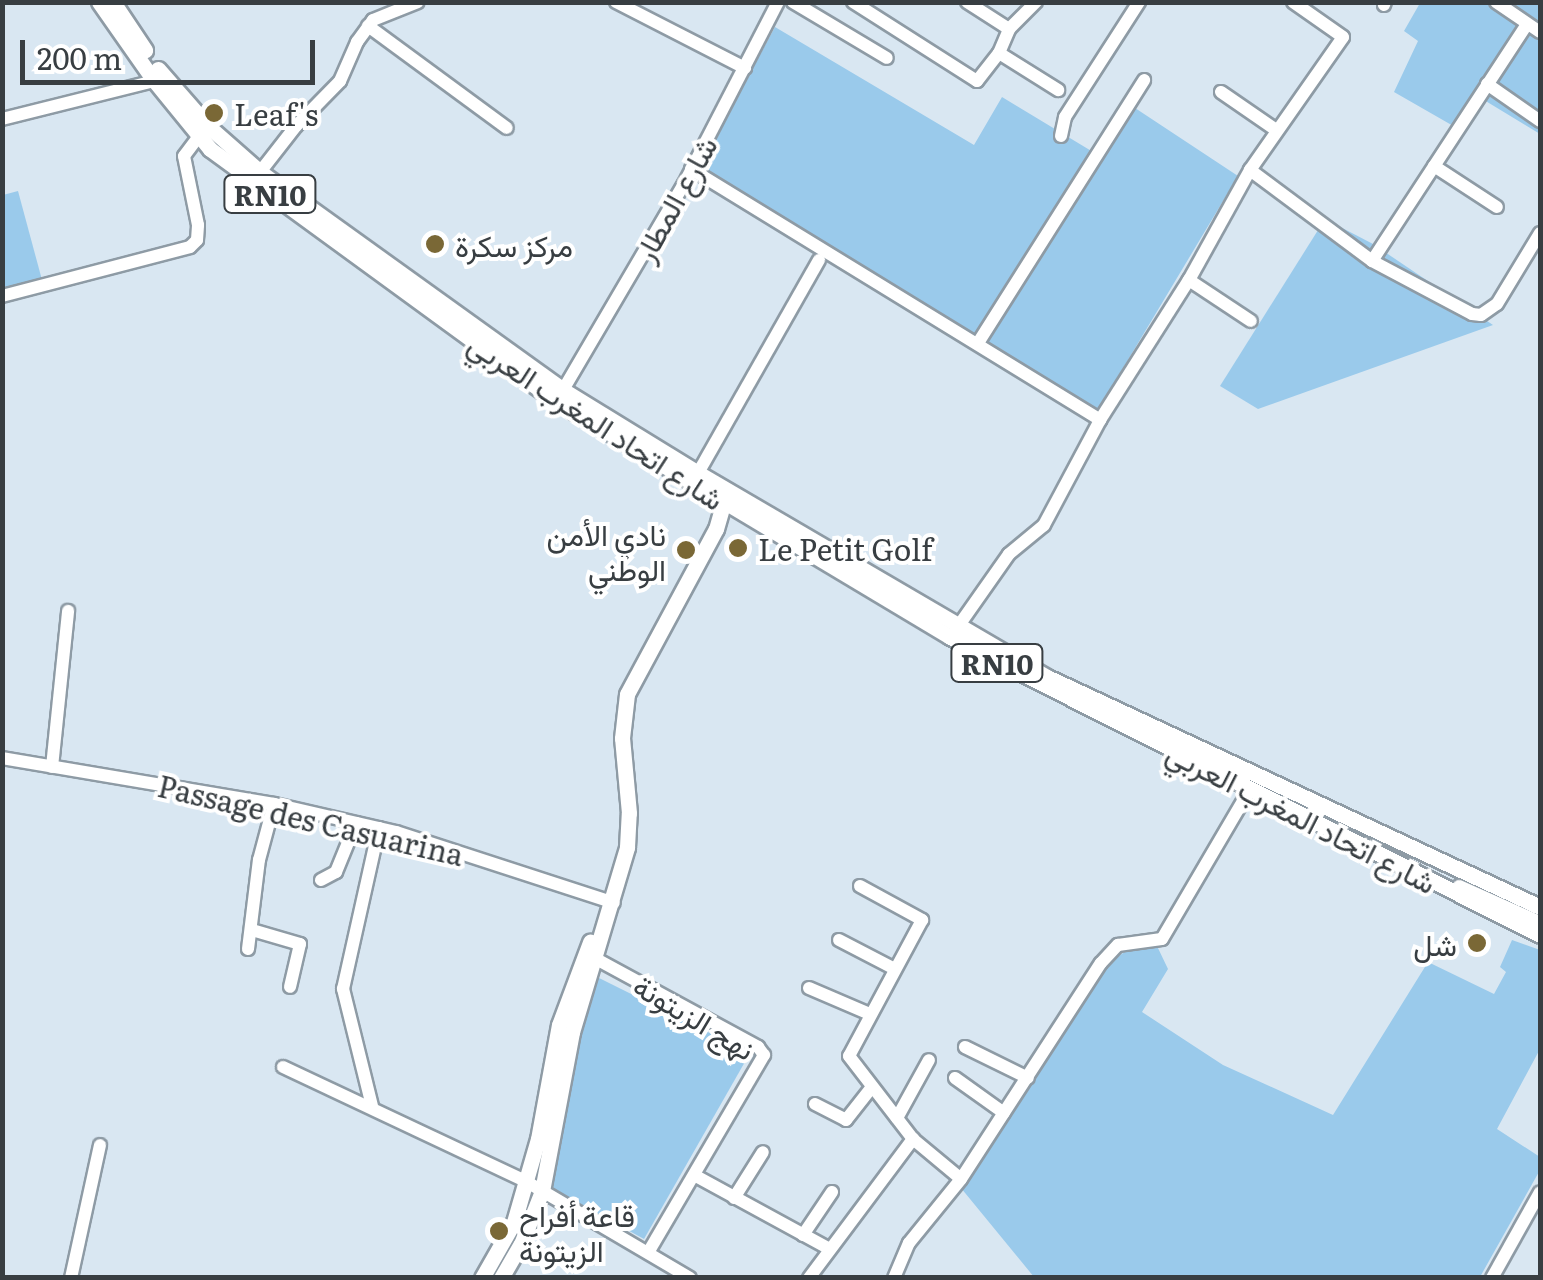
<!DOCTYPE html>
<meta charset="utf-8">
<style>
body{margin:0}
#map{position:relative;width:1543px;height:1280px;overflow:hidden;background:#d9e7f2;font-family:Literata,Vazirmatn,serif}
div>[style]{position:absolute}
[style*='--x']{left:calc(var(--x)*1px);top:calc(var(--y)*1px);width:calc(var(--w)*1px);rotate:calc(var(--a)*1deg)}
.green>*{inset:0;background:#9acaeb}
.roads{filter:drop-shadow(2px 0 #8e9ba5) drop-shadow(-2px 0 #8e9ba5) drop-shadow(0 2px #8e9ba5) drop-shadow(0 -2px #8e9ba5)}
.minor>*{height:12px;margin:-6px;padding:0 6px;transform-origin:6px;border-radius:6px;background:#fff}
.major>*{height:15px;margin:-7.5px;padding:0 7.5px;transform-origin:7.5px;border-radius:7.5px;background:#fff}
.dots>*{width:28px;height:28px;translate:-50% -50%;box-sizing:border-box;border:5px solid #fff;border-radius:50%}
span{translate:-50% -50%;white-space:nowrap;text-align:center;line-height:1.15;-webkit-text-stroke:8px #fff;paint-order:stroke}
.shield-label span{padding:2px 8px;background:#fff;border:2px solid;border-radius:8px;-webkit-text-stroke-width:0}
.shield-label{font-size:28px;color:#383e42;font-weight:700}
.poi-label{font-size:30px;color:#383e42}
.left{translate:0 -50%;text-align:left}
.right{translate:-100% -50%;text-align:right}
.street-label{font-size:30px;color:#383e42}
.frame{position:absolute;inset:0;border:5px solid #383e42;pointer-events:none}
.scale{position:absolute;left:20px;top:40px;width:295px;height:45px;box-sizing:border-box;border:5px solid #383e42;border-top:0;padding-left:12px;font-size:30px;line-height:35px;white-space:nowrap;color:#383e42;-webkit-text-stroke:8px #fff;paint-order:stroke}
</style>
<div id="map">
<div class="green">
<i style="clip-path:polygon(1420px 3px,1540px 3px,1540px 134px,1484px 100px,1462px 131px,1394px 92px,1418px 41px,1404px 31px)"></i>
<i style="clip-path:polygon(775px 27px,974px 145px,1002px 97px,1098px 155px,1132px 106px,1238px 176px,1092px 420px,693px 178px)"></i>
<i style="clip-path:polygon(18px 191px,42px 280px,3px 290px,3px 195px)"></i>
<i style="clip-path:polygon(1325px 219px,1373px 244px,1493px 325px,1258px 409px,1220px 386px)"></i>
<i style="clip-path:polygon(1512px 940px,1540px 950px,1540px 1049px,1497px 1129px,1540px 1157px,1540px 1170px,1480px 1277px,1034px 1277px,961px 1188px,1110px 963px,1127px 950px,1157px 946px,1168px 969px,1142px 1012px,1223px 1065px,1333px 1115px,1428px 962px,1494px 994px,1506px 972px,1500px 967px)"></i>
<i style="clip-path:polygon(595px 976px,750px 1053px,644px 1239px,549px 1187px,571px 1053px)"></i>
</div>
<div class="roads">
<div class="minor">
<i style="--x:616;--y:2;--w:145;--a:27.1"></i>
<i style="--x:793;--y:2;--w:109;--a:30.8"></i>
<i style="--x:853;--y:2;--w:147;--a:32.5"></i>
<i style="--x:977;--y:81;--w:36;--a:-52"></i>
<i style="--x:999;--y:53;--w:26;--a:-67"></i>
<i style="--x:1009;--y:29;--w:38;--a:-45"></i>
<i style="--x:967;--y:2;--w:50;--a:32.7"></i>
<i style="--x:1496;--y:2;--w:53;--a:34.3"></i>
<i style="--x:1384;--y:5;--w:3;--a:-72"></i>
<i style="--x:368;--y:26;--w:172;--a:36.3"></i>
<i style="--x:999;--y:53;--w:70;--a:32.1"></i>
<i style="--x:1487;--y:84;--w:65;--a:34.9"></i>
<i style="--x:1221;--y:92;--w:67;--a:34.6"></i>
<i style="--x:2;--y:119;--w:157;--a:-14"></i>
<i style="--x:1061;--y:136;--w:19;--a:-78"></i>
<i style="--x:1065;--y:117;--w:137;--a:-57.2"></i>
<i style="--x:1434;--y:166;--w:75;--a:33.1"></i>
<i style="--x:691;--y:169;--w:480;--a:31.5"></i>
<i style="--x:1250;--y:170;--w:152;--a:36.7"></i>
<i style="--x:1372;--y:261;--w:113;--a:27.9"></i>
<i style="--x:1472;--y:314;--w:9;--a:6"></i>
<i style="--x:1481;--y:315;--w:19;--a:-35"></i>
<i style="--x:1497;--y:304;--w:83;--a:-58.8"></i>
<i style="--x:260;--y:172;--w:58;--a:-52"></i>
<i style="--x:296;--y:126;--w:63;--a:-45.6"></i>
<i style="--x:340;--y:81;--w:43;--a:-66.4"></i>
<i style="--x:357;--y:42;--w:27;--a:-54"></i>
<i style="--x:373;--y:20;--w:48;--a:-21.8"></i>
<i style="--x:1372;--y:261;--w:283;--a:-56.8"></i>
<i style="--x:1189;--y:280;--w:74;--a:33.5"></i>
<i style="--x:2;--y:296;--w:194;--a:-14.6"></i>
<i style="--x:190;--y:247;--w:10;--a:-45"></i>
<i style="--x:197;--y:240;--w:15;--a:-86"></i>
<i style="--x:198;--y:225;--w:70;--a:-101.5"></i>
<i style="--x:184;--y:156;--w:31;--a:-53"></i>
<i style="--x:978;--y:343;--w:311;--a:-57.7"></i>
<i style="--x:563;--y:390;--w:239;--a:-59.6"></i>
<i style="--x:684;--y:184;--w:205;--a:-62.7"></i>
<i style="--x:698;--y:473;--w:245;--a:-60.4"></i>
<i style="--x:957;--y:628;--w:90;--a:-54.9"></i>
<i style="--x:1009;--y:554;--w:45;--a:-39.6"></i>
<i style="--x:1044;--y:525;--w:119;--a:-61.9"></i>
<i style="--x:1100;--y:420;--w:166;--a:-57.6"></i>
<i style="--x:1189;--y:280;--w:126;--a:-61"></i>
<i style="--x:1250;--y:170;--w:162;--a:-55"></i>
<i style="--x:1343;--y:37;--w:61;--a:-145"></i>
<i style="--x:2;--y:758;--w:276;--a:9.6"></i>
<i style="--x:274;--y:804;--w:125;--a:12.9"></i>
<i style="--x:396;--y:832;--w:229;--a:18"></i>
<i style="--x:52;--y:767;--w:157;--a:-84.1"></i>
<i style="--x:321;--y:880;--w:17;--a:-28"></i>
<i style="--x:336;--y:872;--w:53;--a:-67.8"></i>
<i style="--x:860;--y:886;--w:71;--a:28.7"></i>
<i style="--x:922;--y:920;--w:154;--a:118.2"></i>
<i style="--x:849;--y:1056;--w:105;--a:52.4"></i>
<i style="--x:913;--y:1139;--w:62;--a:39.8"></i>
<i style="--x:1459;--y:886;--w:89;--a:24"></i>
<i style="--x:252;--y:930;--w:50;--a:16.3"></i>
<i style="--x:300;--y:944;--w:44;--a:103.1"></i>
<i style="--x:839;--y:940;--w:63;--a:27.4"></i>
<i style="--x:248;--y:949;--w:90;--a:-83"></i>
<i style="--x:259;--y:860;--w:58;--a:-75"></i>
<i style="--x:587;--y:954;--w:195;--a:28.5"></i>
<i style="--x:758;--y:1047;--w:10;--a:53"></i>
<i style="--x:764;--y:1055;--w:227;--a:120.4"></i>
<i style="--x:809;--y:988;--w:66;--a:23.1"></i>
<i style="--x:965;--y:1047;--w:70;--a:26.2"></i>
<i style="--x:283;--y:1067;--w:270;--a:25.2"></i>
<i style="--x:527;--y:1182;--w:189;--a:30.5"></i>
<i style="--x:955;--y:1078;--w:60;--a:35.5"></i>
<i style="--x:815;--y:1104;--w:35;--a:27"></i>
<i style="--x:846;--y:1120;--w:42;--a:-51.8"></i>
<i style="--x:372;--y:1106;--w:121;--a:-103.9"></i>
<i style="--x:343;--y:989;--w:165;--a:-77.4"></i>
<i style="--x:897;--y:1118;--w:66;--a:-61.1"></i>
<i style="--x:694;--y:1175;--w:153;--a:28.6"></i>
<i style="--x:734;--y:1198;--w:54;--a:-57.8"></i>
<i style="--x:803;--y:1235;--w:52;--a:-56"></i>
<i style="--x:71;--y:1278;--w:136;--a:-77.7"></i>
<i style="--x:809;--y:1278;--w:174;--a:-53.2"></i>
<i style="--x:894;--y:1278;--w:38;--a:-67"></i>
<i style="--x:909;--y:1243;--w:82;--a:-50.9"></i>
<i style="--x:961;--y:1179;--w:257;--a:-57.1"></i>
<i style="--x:1101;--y:963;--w:25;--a:-47"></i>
<i style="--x:1118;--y:945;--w:44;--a:-7.8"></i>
<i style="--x:1162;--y:939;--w:174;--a:-59.6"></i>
<i style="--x:1492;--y:1278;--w:98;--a:-60.8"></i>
</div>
<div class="major">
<i style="--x:99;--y:2;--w:94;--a:55"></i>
<i style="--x:153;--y:79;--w:90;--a:50.8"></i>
<i style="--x:210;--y:149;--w:428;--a:36.1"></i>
<i style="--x:556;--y:401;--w:459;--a:30.9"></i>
<i style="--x:950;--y:637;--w:661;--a:26.8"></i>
<i style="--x:113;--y:2;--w:58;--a:56.3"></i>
<i style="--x:158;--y:69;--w:76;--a:48.7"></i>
<i style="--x:208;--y:126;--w:69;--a:41.5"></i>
<i style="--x:260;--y:172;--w:373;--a:35.7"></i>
<i style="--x:563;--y:390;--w:158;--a:31.6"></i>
<i style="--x:698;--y:473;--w:404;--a:30.3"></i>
<i style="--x:1047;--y:677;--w:544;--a:25.01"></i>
<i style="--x:482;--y:1278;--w:64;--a:-60.3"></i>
<i style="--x:514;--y:1222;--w:86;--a:-73.9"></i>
<i style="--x:538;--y:1139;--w:116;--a:-79.6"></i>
<i style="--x:559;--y:1025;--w:89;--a:-69.5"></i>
<i style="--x:501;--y:1278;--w:39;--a:-60"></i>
<i style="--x:521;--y:1244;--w:57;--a:-68.4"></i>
<i style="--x:542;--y:1191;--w:162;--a:-79.3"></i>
<i style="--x:572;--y:1032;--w:193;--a:-73.4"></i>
<i style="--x:627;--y:847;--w:34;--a:-87"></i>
<i style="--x:629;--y:813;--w:75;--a:-95.3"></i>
<i style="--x:622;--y:738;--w:44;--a:-83.5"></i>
<i style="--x:627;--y:694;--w:187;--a:-61.7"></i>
<i style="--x:716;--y:529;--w:37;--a:-74"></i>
</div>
</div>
<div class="dots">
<i style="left:214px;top:113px;background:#7a6836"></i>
<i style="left:435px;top:244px;background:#7a6836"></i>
<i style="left:738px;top:548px;background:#7a6836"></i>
<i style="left:686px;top:550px;background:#7a6836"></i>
<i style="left:1477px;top:943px;background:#7a6836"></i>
<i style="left:499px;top:1231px;background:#7a6836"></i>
</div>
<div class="shield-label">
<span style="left:270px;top:194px">RN10</span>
<span style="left:997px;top:663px">RN10</span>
</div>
<div class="poi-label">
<span class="left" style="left:234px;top:113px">Leaf's</span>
<span class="left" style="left:455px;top:244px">مركز سكرة</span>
<span class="right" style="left:666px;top:550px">نادي الأمن<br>الوطني</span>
<span class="left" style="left:758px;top:548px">Le Petit Golf</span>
<span class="right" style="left:1457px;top:943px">شل</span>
<span class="left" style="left:519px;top:1231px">قاعة أفراح<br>الزيتونة</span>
</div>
<div class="street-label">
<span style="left:674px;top:198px;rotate:-61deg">شارع المطار</span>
<span style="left:597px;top:420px;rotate:33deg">شارع اتحاد المغرب العربي</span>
<span style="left:1302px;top:816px;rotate:27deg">شارع اتحاد المغرب العربي</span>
<span style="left:311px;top:819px;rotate:13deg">Passage des Casuarina</span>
<span style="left:695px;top:1016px;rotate:31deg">نهج الزيتونة</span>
</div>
<div class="frame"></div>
<div class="scale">200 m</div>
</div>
